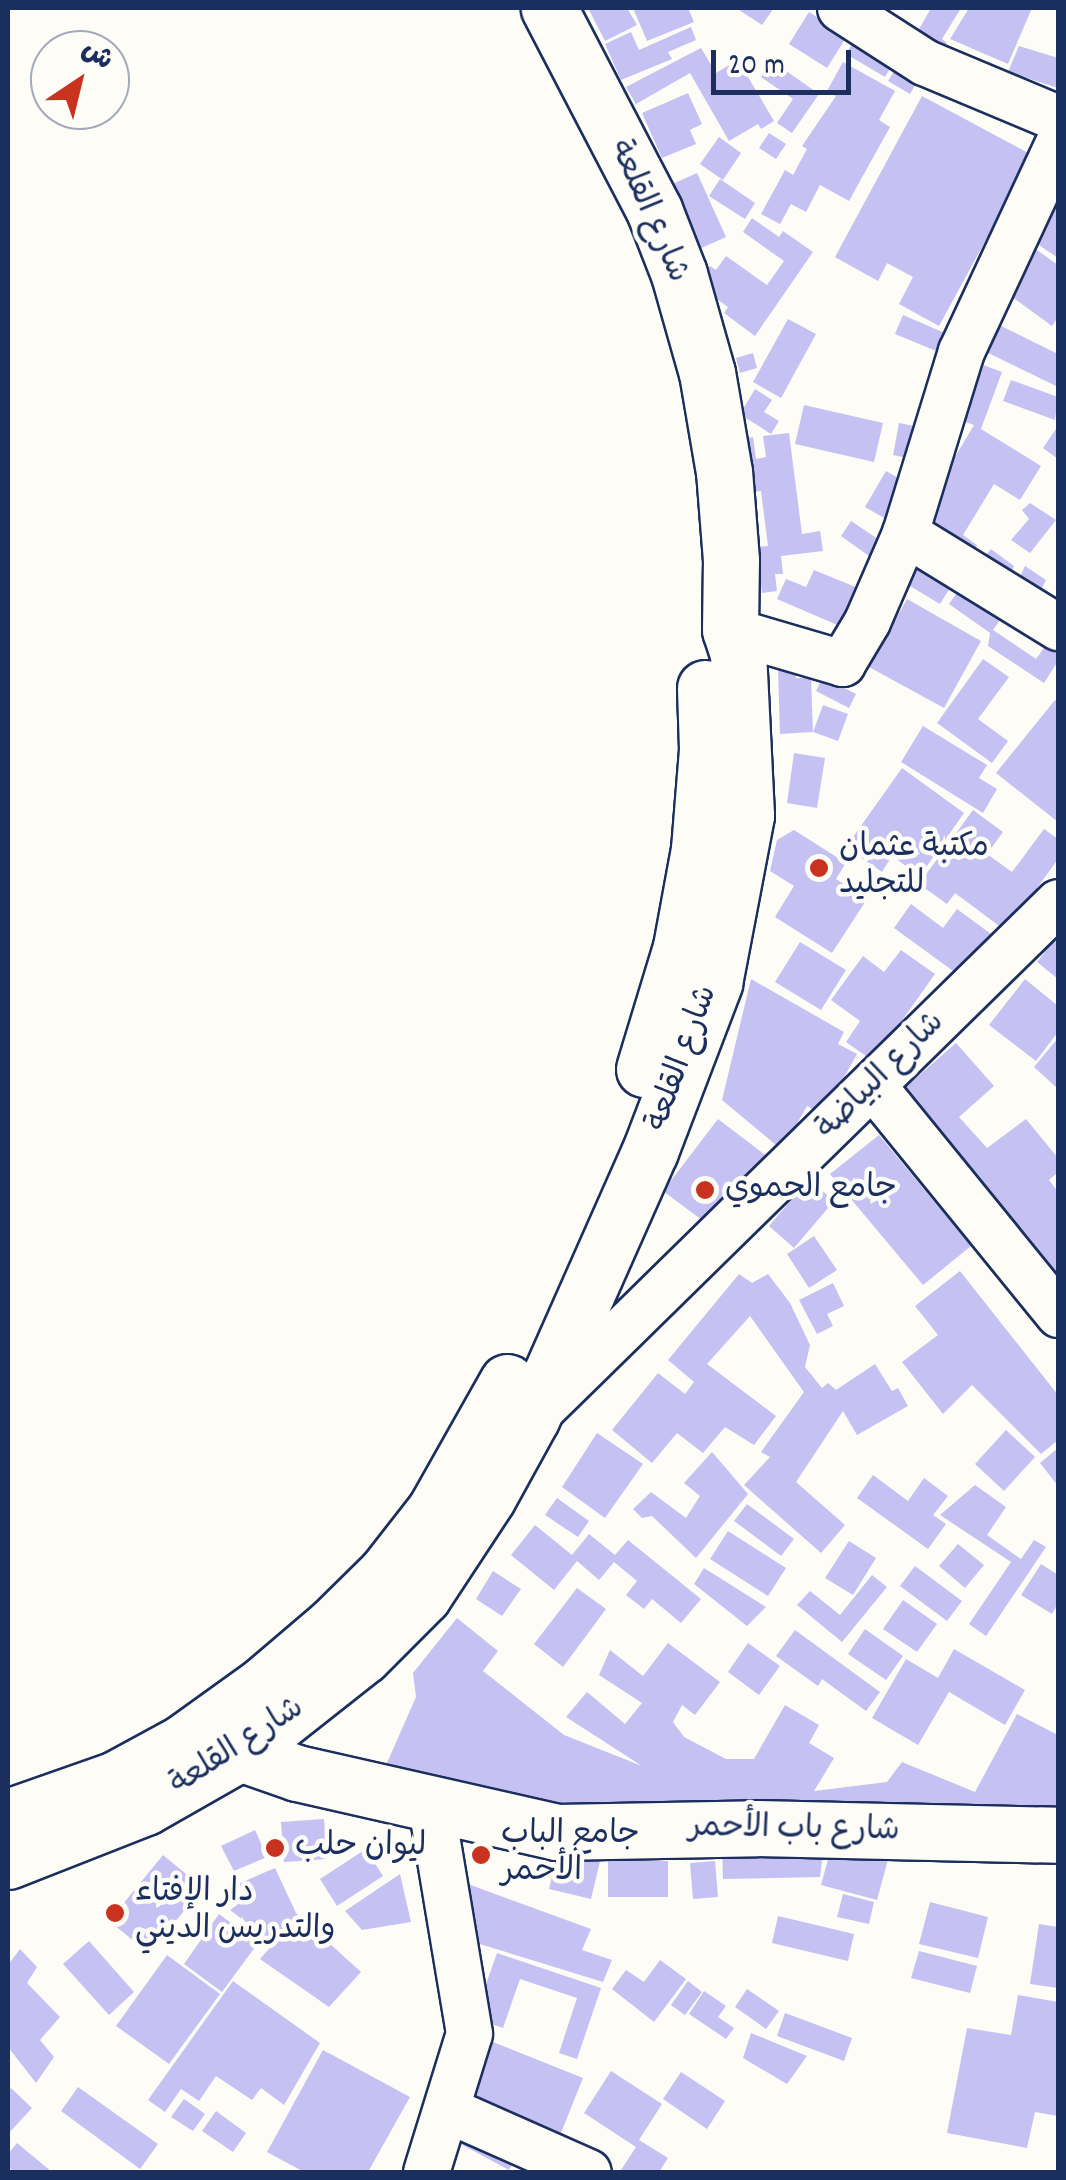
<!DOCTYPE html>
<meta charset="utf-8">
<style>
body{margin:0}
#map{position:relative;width:1066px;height:2180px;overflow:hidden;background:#fdfcf7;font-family:Dekko,"Playpen Sans Arabic",sans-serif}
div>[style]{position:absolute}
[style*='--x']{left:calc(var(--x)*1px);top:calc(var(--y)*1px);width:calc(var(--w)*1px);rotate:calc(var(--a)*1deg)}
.building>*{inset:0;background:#c5c1f3}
.roads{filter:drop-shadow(2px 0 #1b2f5e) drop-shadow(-2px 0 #1b2f5e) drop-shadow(0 2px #1b2f5e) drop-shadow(0 -2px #1b2f5e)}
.minor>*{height:45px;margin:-22.5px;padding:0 22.5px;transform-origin:22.5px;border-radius:22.5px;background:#fdfcf7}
.tertiary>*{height:55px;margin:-27.5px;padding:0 27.5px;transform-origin:27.5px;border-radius:27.5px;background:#fdfcf7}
.dots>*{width:28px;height:28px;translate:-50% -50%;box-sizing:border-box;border:5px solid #fdfcf7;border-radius:50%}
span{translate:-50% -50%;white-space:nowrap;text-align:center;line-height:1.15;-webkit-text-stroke:9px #fdfcf7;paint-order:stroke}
.street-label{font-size:32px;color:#1b2f5e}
.poi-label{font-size:32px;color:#1b2f5e}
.left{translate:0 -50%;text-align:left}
.frame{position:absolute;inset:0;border:10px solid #1b2f5e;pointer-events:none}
.north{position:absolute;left:30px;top:30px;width:100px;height:100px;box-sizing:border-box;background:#fdfcf7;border:2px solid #a3aaba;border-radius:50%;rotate:35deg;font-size:28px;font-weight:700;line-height:40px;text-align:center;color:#1b2f5e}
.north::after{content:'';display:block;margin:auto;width:35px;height:45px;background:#c8321e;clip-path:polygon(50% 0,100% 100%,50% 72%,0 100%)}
.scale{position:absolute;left:711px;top:50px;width:140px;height:45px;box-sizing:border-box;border:5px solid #1b2f5e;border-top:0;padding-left:12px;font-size:30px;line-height:35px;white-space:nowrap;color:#1b2f5e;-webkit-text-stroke:8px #fdfcf7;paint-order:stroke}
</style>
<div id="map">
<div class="building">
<i style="clip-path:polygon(588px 8px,627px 8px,637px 25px,605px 41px)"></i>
<i style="clip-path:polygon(633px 8px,688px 8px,694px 22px,647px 41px)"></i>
<i style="clip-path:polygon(736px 8px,774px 8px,762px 25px)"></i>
<i style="clip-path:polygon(926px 8px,961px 8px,942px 39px,947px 43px,941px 53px,915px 36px,930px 10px)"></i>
<i style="clip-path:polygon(969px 8px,1032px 8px,1008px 64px,950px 39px)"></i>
<i style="clip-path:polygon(809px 12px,847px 36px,827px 68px,789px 44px)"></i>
<i style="clip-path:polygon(691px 27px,696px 40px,668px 52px,672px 59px,621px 80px,605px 44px,631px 32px,639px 50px)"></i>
<i style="clip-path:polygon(853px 42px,892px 65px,885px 77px,846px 54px)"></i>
<i style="clip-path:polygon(1019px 46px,1058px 58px,1058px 88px,1008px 72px)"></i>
<i style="clip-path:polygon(701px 48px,716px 73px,738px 60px,774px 121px,761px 129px,758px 124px,729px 141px,690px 73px,636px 104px,626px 87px)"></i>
<i style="clip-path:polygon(772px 61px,819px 94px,792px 133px,777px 123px,793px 99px,761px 77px)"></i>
<i style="clip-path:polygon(843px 62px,895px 91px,879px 120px,890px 127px,849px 201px,820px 185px,806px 212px,791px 204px,780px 224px,761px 214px,785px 170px,793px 175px,807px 149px,802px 146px,836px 96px,827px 91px)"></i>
<i style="clip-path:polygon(896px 68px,918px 80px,910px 94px,888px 81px)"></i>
<i style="clip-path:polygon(688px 93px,702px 124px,690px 130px,696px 144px,662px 158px,642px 113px)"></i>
<i style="clip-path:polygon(922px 96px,1032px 155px,939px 326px,899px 304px,913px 277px,887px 263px,878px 281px,835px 257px)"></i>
<i style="clip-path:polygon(769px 133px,786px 144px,776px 159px,759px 148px)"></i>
<i style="clip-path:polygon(719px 137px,741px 153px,723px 180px,700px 164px)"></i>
<i style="clip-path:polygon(697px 173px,726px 237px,697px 250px,668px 186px)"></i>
<i style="clip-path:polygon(720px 179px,755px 203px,745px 219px,709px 196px)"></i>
<i style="clip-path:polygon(1058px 190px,1058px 258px,1027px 237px)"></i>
<i style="clip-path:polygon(752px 218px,779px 237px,783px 231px,813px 252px,755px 336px,724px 313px,728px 307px,697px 285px,710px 266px,716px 270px,726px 256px,767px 285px,784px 261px,743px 232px)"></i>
<i style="clip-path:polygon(1034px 248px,1058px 265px,1058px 317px,1052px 326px,1004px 291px)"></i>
<i style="clip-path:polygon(903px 315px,961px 340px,953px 358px,895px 334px)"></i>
<i style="clip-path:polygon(788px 319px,816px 334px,781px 398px,753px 382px)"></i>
<i style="clip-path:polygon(989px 320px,1058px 354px,1058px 387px,976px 347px)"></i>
<i style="clip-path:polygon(753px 353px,757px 368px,740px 373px,736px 358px)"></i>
<i style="clip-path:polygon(970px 360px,1002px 372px,981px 429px,1041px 466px,1020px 500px,994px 484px,963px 535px,977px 545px,969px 557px,915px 524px,974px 425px,949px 416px)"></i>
<i style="clip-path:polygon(1011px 380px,1058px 397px,1055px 420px,1003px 401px)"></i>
<i style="clip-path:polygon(755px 389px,772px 400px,764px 412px,779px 421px,771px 434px,740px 414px)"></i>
<i style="clip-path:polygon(804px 405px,883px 423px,874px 462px,795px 444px)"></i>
<i style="clip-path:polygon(899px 423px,929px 429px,922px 461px,893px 455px)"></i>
<i style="clip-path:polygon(1058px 426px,1058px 459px,1043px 448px)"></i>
<i style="clip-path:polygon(789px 433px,802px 534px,820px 531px,823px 551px,781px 556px,783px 574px,775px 574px,777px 591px,762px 593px,757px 547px,768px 546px,761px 491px,750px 492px,744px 438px,753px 437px,756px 459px,766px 457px,763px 436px)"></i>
<i style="clip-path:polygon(886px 471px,914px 487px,893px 523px,865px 507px)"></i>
<i style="clip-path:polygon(1030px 503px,1056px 520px,1030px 553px,1011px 540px,1029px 519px,1022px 510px)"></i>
<i style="clip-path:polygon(851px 521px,887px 545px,876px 561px,841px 536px)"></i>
<i style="clip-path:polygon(913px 548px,958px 575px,940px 604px,895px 577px)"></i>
<i style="clip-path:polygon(991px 549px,1014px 566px,1012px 571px,1020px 577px,1025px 566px,1046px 580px,1036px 599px,976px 567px)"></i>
<i style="clip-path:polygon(814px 570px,858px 588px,842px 627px,777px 599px,786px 579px,806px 587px)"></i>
<i style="clip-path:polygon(965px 581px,1007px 610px,993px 630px,1036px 659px,1053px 635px,1058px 639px,1058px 661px,1044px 683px,988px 646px,990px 633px,949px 604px)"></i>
<i style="clip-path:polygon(907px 599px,981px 641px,944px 708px,869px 667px)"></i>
<i style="clip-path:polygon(983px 659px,1009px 677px,978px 719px,1008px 741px,992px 763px,937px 723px)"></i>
<i style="clip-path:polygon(796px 667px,796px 678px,811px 678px,813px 732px,780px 734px,778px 668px)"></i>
<i style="clip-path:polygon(823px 677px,856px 694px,849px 708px,816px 691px)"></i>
<i style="clip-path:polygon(1055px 700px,1058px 703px,1058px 822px,996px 773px)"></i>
<i style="clip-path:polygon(823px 705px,848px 714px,838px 741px,813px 732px)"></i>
<i style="clip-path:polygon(923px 726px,987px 765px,979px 778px,997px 789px,983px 813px,901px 762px)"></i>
<i style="clip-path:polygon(794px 753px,825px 758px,817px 808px,787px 803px)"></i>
<i style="clip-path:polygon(902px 768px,964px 813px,920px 876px,892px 856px,882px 872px,846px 847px)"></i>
<i style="clip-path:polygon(973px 810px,1003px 832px,987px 854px,1012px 872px,1044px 829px,1058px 839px,1058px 859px,1006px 931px,955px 893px,947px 904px,919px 884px)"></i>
<i style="clip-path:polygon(794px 830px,846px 863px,836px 879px,867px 899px,832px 953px,775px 917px,794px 886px,770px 871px,777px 840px)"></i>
<i style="clip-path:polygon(911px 904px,943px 928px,957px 909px,991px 934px,960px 976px,894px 928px)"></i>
<i style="clip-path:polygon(1054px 940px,1058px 944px,1058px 979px,1037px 962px)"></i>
<i style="clip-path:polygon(800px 942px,846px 970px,821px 1010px,775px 982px)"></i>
<i style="clip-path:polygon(901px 950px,935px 974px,873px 1061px,846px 1042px,860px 1021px,831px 1000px,863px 956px,884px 972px)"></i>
<i style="clip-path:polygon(751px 979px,844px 1032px,838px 1044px,857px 1054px,823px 1115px,807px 1106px,782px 1150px,722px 1100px)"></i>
<i style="clip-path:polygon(1025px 979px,1058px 1006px,1058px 1032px,1036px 1061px,989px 1025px)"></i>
<i style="clip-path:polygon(1058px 1038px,1058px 1089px,1034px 1067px)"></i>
<i style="clip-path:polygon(956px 1043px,994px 1086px,959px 1117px,987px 1148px,1026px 1119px,1058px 1158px,1058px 1172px,1049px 1180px,1058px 1192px,1058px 1276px,902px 1090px)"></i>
<i style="clip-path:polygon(718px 1119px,768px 1157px,714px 1229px,663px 1191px)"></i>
<i style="clip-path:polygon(879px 1135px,971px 1246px,923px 1285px,830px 1174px)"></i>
<i style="clip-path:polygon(809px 1179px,834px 1201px,794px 1248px,769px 1226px)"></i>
<i style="clip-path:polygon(814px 1236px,837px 1270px,809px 1288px,787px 1254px)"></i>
<i style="clip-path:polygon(960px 1271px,1058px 1395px,1058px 1440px,1041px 1454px,972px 1385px,943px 1414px,902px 1362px,938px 1335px,915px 1306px)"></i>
<i style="clip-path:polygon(739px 1274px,752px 1283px,768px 1274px,790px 1303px,810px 1345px,805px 1367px,822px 1388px,828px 1383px,836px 1390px,875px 1364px,892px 1391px,898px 1388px,908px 1406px,857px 1435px,843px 1411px,796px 1482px,845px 1525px,821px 1553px,744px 1485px,770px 1457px,761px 1452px,804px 1392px,750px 1316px,707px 1364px,776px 1416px,754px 1445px,725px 1427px,703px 1453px,677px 1433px,652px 1463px,612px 1430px,658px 1373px,685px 1394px,694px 1382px,668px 1360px)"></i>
<i style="clip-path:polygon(833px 1283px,844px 1306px,827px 1314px,833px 1326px,817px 1334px,799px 1300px)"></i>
<i style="clip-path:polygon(1006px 1430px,1035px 1457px,1004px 1491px,975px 1464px)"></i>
<i style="clip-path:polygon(597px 1433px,643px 1464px,605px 1518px,562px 1487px)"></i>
<i style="clip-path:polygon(1058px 1448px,1058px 1486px,1040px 1463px)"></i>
<i style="clip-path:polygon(712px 1452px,748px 1494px,696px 1558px,652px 1516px,642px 1518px,633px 1509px,651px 1492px,686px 1518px,700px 1496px,684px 1483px)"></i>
<i style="clip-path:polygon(873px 1475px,908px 1501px,924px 1478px,948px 1496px,933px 1515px,946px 1524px,928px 1549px,857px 1498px)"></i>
<i style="clip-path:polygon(975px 1485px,1006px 1507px,987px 1535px,1021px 1559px,1034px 1540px,1046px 1547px,986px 1636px,969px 1624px,1011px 1562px,940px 1515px)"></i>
<i style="clip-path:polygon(557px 1498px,589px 1521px,578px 1537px,545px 1515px)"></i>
<i style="clip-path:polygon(747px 1504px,794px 1539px,781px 1556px,734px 1521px)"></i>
<i style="clip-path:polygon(535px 1525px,572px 1555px,589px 1534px,615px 1555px,628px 1540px,701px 1599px,681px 1623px,652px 1599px,644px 1609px,626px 1595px,637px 1581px,614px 1562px,599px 1580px,577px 1561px,554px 1590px,511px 1555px)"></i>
<i style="clip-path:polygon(728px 1531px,786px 1568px,768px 1596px,710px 1559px)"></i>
<i style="clip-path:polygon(849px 1541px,876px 1558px,853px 1595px,825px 1578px)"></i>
<i style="clip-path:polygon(958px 1544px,984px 1565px,965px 1588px,939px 1566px)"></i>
<i style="clip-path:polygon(1041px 1564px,1058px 1575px,1058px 1603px,1052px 1614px,1021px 1595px)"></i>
<i style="clip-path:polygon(915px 1566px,962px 1601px,947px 1621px,900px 1586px)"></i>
<i style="clip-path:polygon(704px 1568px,766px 1607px,747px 1626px,694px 1584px)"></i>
<i style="clip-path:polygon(493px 1571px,521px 1589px,502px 1616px,476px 1599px)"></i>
<i style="clip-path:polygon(872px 1575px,887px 1587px,842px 1642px,797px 1605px,810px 1591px,840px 1615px)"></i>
<i style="clip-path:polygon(577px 1588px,606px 1609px,563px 1667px,534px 1644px)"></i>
<i style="clip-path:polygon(903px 1600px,937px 1624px,917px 1652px,883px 1629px)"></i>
<i style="clip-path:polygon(457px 1618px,498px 1651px,483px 1671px,564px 1735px,642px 1766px,566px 1717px,587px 1692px,625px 1724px,642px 1703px,599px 1675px,610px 1650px,643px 1676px,668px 1643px,720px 1682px,695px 1715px,682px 1705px,673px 1722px,684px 1737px,726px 1759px,754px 1759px,785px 1705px,819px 1725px,809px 1743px,834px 1758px,814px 1791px,887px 1782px,902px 1762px,975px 1792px,1017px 1714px,1058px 1735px,1058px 1822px,564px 1811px,379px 1781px,416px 1697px,413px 1673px)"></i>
<i style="clip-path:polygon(865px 1629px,903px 1656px,886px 1680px,848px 1654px)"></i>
<i style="clip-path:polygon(795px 1630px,880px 1692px,866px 1711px,822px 1679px,818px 1686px,776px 1656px)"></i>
<i style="clip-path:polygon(748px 1643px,780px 1666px,759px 1695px,728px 1672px)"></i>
<i style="clip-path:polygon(954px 1649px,1025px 1690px,1005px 1725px,949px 1692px,918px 1745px,872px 1718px,906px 1659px,938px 1678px)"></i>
<i style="clip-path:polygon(324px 1819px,327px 1859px,284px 1862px,281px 1822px)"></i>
<i style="clip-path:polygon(255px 1830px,267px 1857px,234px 1871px,221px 1846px)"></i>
<i style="clip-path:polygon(833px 1841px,889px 1856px,877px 1900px,821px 1885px)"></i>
<i style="clip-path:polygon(560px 1842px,602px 1853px,591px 1899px,549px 1889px)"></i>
<i style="clip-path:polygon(824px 1844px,820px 1877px,723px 1879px,722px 1845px)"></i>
<i style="clip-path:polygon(366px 1849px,383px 1876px,337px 1906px,320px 1879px)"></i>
<i style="clip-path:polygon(163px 1855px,203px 1888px,149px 1953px,109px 1921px)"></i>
<i style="clip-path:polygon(608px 1860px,668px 1861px,668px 1897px,608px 1897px)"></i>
<i style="clip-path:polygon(715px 1861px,718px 1897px,693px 1899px,690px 1863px)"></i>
<i style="clip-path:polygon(275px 1868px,296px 1913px,361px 1972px,329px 2007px,260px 1959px,274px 1943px,230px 1910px,249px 1896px,238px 1884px)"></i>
<i style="clip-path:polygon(400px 1874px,411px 1922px,362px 1930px,345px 1911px)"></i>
<i style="clip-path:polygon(446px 1876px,591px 1929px,582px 1950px,612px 1960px,603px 1982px,457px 1937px)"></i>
<i style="clip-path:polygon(843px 1894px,874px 1902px,869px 1924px,837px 1917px)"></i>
<i style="clip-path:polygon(930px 1902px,988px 1917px,978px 1958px,919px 1944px)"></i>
<i style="clip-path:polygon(219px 1914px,258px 1943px,222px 1992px,184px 1964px)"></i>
<i style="clip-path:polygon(778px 1916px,854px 1934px,848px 1961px,772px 1943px)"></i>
<i style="clip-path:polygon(1039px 1924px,1058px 1927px,1058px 1988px,1030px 1984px)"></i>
<i style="clip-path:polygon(89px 1941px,134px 1992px,109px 2015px,63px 1964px)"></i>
<i style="clip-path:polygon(20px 1949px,37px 1967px,27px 1983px,60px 2017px,40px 2040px,54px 2057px,36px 2083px,8px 2047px,8px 1965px)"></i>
<i style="clip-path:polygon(919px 1951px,977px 1966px,970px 1993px,911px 1978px)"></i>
<i style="clip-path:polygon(497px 1953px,601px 1988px,577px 2059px,559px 2053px,577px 1998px,520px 1979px,503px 2028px,474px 2018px)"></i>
<i style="clip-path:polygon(167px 1955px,220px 1994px,169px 2064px,116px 2026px)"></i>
<i style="clip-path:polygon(660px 1960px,686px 1979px,654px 2022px,612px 1989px,626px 1970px,644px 1982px)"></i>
<i style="clip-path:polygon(233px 1981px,320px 2043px,284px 2105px,261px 2088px,252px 2100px,216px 2076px,199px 2101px,181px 2089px,165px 2112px,148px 2100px)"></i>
<i style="clip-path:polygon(688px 1981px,702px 1992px,685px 2015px,671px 2005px)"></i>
<i style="clip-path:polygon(747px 1989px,779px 2011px,766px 2029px,735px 2007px)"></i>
<i style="clip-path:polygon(704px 1991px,726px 2006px,718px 2017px,734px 2028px,726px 2039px,689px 2014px)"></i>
<i style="clip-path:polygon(1018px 1995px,1058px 2002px,1058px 2116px,1035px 2112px,1027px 2148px,947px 2133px,967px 2028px,1011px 2035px)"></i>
<i style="clip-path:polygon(785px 2013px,852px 2038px,844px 2061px,777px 2036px)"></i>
<i style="clip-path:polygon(751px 2033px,807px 2056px,787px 2084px,743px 2058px)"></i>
<i style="clip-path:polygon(483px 2038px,583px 2078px,559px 2138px,459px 2098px)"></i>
<i style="clip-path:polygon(323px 2050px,410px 2097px,368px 2172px,304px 2172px,267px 2152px)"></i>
<i style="clip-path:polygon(611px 2071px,662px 2104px,639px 2140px,668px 2158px,659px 2172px,621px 2170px,636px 2147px,584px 2113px)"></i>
<i style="clip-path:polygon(681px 2072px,725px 2101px,707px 2129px,663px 2099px)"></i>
<i style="clip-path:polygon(78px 2087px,158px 2144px,140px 2169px,61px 2111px)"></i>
<i style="clip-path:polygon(11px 2088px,32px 2108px,8px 2134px,8px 2093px)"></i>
<i style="clip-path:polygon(184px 2099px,205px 2114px,193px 2131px,171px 2117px)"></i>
<i style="clip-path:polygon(216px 2111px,246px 2133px,233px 2152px,202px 2131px)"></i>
<i style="clip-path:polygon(464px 2124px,518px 2153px,509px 2170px,455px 2141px)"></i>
<i style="clip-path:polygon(17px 2143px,52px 2172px,14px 2172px,8px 2167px,8px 2154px)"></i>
</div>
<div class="roads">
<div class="minor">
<i style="--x:840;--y:8;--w:100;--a:32.7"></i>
<i style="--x:924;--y:62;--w:145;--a:22.7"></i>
<i style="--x:905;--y:533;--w:180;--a:31.6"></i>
<i style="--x:730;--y:630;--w:117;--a:16.4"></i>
<i style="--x:842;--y:663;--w:49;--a:-59.2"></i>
<i style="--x:867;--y:621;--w:96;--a:-66.6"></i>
<i style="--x:905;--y:533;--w:190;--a:-72.9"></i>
<i style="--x:961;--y:351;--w:230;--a:-65"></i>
<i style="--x:873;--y:1086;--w:294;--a:50.9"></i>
<i style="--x:541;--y:1409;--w:724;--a:-44.44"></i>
<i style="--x:446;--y:2109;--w:155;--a:23.9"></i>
<i style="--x:426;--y:2172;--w:145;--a:-72.8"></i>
<i style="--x:469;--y:2033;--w:231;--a:-99.5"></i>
</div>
<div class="tertiary">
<i style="--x:644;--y:1069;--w:127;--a:-73.1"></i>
<i style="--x:681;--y:947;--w:100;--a:-79.6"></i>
<i style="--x:699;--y:849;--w:100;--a:-85.4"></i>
<i style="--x:707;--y:749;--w:61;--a:-91.9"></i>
<i style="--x:240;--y:1753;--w:60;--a:19.3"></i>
<i style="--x:297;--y:1773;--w:266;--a:12.8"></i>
<i style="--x:556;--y:1832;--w:201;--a:-1.1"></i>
<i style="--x:757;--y:1828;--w:301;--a:1.3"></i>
<i style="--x:8;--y:1817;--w:114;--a:-19.4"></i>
<i style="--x:116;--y:1779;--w:75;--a:-28.6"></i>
<i style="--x:182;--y:1743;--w:101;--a:-35.7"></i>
<i style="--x:264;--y:1684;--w:91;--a:-40.5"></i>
<i style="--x:333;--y:1625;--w:74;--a:-44.5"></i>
<i style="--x:386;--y:1573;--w:80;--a:-52.1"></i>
<i style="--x:435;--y:1510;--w:147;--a:-60.6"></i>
<i style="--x:8;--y:1861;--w:147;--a:-21.5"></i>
<i style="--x:145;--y:1807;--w:109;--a:-29.6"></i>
<i style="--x:240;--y:1753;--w:157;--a:-38.3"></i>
<i style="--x:363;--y:1656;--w:85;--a:-45"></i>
<i style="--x:423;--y:1596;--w:118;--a:-56.7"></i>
<i style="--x:488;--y:1497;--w:91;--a:-61.2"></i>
<i style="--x:532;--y:1417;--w:291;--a:-66.1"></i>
<i style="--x:650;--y:1151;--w:180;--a:-69.1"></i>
<i style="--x:714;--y:983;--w:171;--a:-79.2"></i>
<i style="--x:746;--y:815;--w:161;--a:-92.8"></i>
<i style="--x:738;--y:654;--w:25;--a:-108"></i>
<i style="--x:730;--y:630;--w:70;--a:-89.2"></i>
<i style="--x:731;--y:560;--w:88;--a:-94.5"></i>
<i style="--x:724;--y:472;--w:100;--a:-99.7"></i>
<i style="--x:707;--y:373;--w:103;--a:-105.8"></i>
<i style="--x:679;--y:274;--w:69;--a:-111.3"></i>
<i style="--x:654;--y:210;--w:228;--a:-117.5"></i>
</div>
</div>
<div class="dots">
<i style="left:819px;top:868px;background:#c8321e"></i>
<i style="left:705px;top:1190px;background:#c8321e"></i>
<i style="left:275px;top:1848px;background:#c8321e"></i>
<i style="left:481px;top:1855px;background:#c8321e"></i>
<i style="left:115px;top:1913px;background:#c8321e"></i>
</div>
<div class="street-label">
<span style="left:647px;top:212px;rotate:66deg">شارع القلعة</span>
<span style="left:684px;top:1059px;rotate:-70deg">شارع القلعة</span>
<span style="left:882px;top:1077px;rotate:-45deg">شارع البياضة</span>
<span style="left:238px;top:1748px;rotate:-33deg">شارع القلعة</span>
<span style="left:794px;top:1831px;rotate:1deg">شارع باب الأحمر</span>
</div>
<div class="poi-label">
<span class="left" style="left:839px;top:868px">مكتبة عثمان<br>للتجليد</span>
<span class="left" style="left:725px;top:1190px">جامع الحموي</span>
<span class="left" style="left:501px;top:1855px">جامع الباب<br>الأحمر</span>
<span class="left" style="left:295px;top:1848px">ليوان حلب</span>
<span class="left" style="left:135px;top:1913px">دار الإفتاء<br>والتدريس الديني</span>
</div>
<div class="frame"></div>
<div class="north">ش</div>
<div class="scale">20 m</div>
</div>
